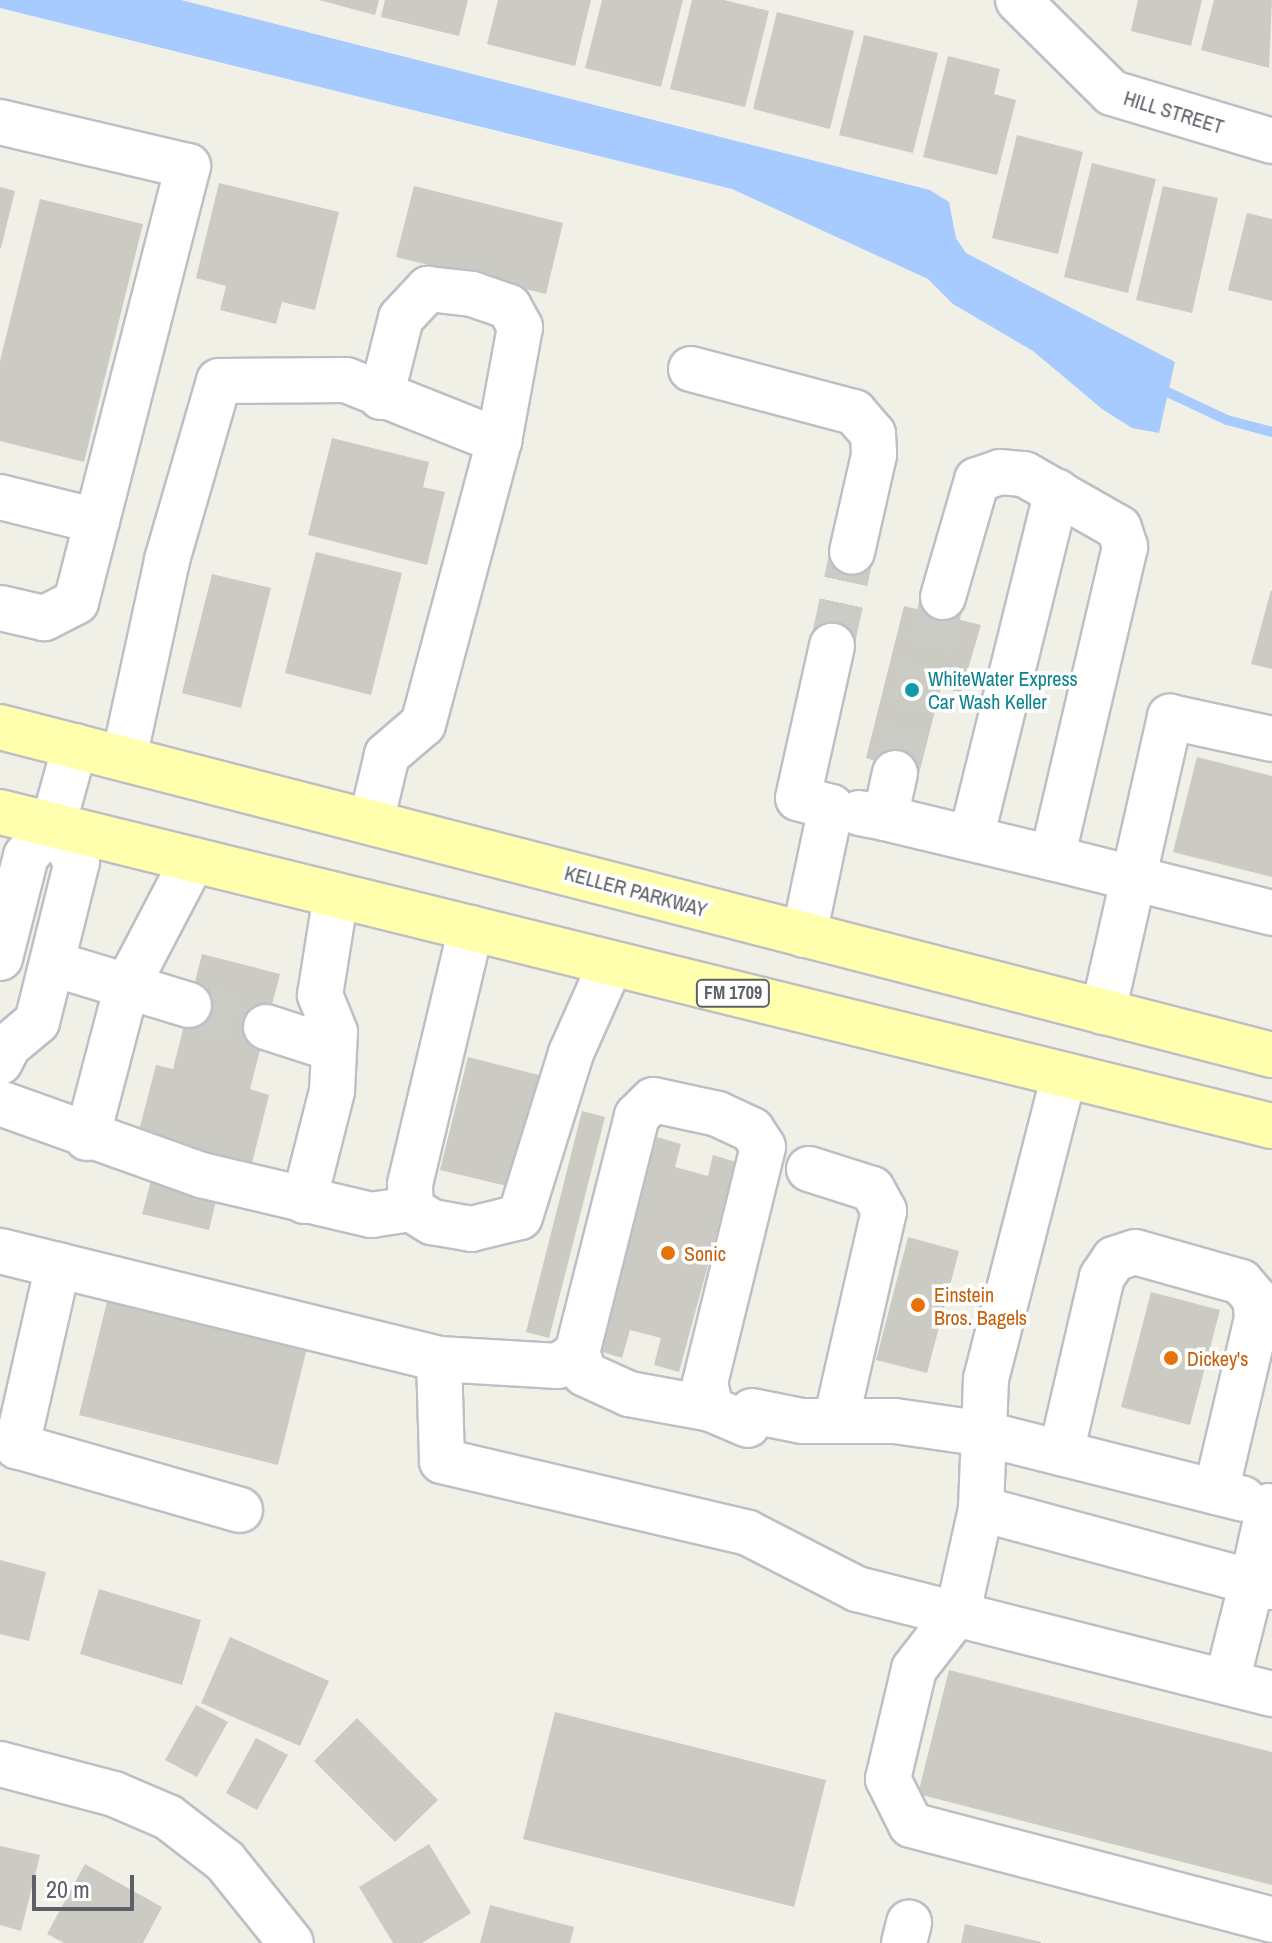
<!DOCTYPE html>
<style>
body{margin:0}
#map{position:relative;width:1272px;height:1943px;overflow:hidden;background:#f1f0e6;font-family:"Archivo Narrow",sans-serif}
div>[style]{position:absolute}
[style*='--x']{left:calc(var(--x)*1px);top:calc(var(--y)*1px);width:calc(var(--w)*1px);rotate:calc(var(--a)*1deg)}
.water>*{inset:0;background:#a8cbff}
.stream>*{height:10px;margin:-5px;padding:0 5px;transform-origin:5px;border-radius:5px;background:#a8cbff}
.building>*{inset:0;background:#cccbc3}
.minor-tunnel>*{height:44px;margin-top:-22px;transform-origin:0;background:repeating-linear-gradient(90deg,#ccccc6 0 44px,transparent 0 66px)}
.roads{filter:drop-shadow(2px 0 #bebfc6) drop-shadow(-2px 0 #bebfc6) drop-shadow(0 2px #bebfc6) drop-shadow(0 -2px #bebfc6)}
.minor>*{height:44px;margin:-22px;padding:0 22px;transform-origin:22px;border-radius:22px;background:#fff}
.major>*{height:44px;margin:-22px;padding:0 22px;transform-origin:22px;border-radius:22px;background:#ffffad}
.dots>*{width:22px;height:22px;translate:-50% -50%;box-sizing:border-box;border:4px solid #fff;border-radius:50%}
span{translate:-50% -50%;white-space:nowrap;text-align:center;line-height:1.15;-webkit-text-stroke:7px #fff;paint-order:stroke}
.shield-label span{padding:2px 6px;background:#fff;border:2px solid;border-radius:6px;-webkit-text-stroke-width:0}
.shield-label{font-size:18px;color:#5e6068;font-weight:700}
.street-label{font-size:20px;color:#5e6068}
.culture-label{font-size:20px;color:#0d838f}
.left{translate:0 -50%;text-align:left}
.food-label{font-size:20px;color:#c56008}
.scale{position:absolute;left:32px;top:1875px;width:102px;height:36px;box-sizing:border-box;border:4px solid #5e6068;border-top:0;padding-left:10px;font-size:24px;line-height:28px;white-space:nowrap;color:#5e6068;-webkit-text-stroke:6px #fff;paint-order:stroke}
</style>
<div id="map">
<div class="water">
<i style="clip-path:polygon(0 0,181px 0,930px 190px,949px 202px,956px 238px,966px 253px,1175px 362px,1159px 433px,1132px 428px,1102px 409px,1033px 351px,953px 304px,928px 279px,732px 189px,0 8px)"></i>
</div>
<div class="stream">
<i style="--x:1159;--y:388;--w:75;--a:25.2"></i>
<i style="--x:1227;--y:420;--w:47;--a:14.9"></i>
</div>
<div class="building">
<i style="clip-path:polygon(319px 0,379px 0,375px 15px)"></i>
<i style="clip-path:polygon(385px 0,468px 0,459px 36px,381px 17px)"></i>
<i style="clip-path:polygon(498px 0,591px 0,575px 66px,487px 44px)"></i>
<i style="clip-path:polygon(602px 0,683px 0,661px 87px,585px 68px)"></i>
<i style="clip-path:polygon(692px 0,724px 0,769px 11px,745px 107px,670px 89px)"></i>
<i style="clip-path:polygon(1138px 0,1202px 0,1191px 46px,1131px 31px)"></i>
<i style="clip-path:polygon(1214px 0,1272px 0,1269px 68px,1201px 50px)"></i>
<i style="clip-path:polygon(777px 12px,854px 31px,830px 129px,753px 109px)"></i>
<i style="clip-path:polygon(864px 35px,938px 53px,913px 153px,839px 135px)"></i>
<i style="clip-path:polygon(948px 56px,1000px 69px,994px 94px,1016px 100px,997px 175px,923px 157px)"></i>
<i style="clip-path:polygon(1017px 135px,1083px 152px,1058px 254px,992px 238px)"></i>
<i style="clip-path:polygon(1092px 163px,1156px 179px,1128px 293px,1064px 277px)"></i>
<i style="clip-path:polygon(219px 183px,339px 212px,315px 310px,282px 302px,276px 324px,220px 310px,226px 286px,196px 278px)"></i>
<i style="clip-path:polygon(414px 186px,563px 223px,546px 294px,396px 257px)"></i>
<i style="clip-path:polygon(1163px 186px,1218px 198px,1192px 313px,1136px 300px)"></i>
<i style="clip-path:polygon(0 187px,15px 191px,1px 248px,0 248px)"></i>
<i style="clip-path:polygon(40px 199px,143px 224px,84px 462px,0 441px,0 361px)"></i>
<i style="clip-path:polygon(1247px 213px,1272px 219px,1272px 301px,1228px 290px)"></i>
<i style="clip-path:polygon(332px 438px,429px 462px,423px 487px,445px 492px,427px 565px,308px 535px)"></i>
<i style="clip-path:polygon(316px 552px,402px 573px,371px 695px,285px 673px)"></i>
<i style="clip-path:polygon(212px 574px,271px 588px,241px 708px,182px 693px)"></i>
<i style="clip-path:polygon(1271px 590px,1272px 591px,1272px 669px,1251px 664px)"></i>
<i style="clip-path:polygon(904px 606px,981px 625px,961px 693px,941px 687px,919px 774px,866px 758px)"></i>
<i style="clip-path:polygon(1197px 757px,1272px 776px,1272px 877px,1173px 852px)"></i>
<i style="clip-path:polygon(202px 954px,280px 974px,250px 1089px,269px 1095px,250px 1171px,136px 1142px,156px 1065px,173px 1069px)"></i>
<i style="clip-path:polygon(468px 1057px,543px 1076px,515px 1188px,440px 1170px)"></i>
<i style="clip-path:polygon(582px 1111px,605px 1117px,549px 1338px,526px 1332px)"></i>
<i style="clip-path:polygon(657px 1137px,681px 1144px,675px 1167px,708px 1176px,713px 1155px,736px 1162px,679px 1372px,654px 1365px,661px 1338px,630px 1330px,622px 1358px,599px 1351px)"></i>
<i style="clip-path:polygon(152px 1177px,218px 1193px,209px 1230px,142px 1214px)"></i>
<i style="clip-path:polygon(908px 1237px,959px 1251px,927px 1373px,876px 1360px)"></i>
<i style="clip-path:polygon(1151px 1292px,1220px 1310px,1190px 1425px,1121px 1407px)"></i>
<i style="clip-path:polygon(108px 1298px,307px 1348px,278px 1465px,79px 1415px)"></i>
<i style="clip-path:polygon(0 1560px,46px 1572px,29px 1641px,0 1634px)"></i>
<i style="clip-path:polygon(99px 1589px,201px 1620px,182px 1685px,80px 1654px)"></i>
<i style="clip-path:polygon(230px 1637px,329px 1681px,300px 1746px,201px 1703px)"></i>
<i style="clip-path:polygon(949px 1670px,1272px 1752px,1272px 1885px,918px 1794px)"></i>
<i style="clip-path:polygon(196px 1705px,228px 1722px,197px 1777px,165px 1760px)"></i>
<i style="clip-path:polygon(555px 1712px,826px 1780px,794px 1907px,523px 1839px)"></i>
<i style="clip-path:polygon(357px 1718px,438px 1800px,395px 1842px,314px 1761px)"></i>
<i style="clip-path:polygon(256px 1738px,288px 1755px,257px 1810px,226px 1793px)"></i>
<i style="clip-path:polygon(429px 1844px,471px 1913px,422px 1943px,393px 1943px,359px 1887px)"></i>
<i style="clip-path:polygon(0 1846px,40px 1855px,21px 1931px,0 1925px)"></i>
<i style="clip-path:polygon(85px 1864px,162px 1907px,143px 1943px,64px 1943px,47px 1934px)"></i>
<i style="clip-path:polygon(490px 1905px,574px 1927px,570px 1943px,480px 1943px)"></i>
<i style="clip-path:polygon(965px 1924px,1041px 1942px,1041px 1943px,961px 1943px)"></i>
</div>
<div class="minor-tunnel">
<i style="--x:832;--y:646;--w:96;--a:-78"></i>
<i style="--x:895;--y:773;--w:182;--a:-74.7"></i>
<i style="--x:189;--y:1005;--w:80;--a:15.9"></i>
</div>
<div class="roads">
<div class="minor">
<i style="--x:1018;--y:0;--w:132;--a:44.7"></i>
<i style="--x:1112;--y:93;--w:167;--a:16.7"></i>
<i style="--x:0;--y:122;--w:193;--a:13.2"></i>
<i style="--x:188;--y:166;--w:450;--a:104.4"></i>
<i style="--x:76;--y:602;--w:36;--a:153"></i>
<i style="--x:44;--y:618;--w:45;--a:-167.2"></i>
<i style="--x:691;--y:369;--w:169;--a:14.8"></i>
<i style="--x:854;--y:412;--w:29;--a:49"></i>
<i style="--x:873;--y:434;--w:21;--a:87"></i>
<i style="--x:874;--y:455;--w:99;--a:102.8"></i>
<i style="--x:381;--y:397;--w:81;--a:-75.8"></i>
<i style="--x:401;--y:318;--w:40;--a:-47"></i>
<i style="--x:428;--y:289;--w:44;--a:6.5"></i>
<i style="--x:472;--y:294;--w:39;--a:19"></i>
<i style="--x:509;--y:307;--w:23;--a:61"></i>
<i style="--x:520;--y:327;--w:116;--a:100.4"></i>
<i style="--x:0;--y:497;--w:100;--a:13.9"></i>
<i style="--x:943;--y:597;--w:122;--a:-73.8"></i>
<i style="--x:977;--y:480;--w:24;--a:-19"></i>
<i style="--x:1000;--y:472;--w:24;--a:5"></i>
<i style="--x:1024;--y:474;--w:109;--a:29.6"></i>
<i style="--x:1119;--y:528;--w:20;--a:72"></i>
<i style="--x:1125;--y:547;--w:319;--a:103.2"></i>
<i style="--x:1052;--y:858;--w:227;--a:14"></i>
<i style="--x:124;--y:758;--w:203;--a:-77.7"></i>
<i style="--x:167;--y:560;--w:186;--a:-73.8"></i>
<i style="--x:219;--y:381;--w:127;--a:-0.5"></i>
<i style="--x:346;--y:380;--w:165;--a:21.7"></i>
<i style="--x:499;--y:441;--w:293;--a:105"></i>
<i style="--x:423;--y:724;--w:48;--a:139.3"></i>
<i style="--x:387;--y:755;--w:69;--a:103.4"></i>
<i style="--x:859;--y:813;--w:26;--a:11"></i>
<i style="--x:885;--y:818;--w:46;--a:-77.5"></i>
<i style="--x:885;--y:818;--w:172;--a:13.5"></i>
<i style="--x:971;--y:838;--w:357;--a:-76.1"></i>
<i style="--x:471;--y:928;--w:263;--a:103.4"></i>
<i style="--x:410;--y:1184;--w:25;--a:88"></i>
<i style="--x:411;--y:1209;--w:25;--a:32"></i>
<i style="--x:432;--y:1222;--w:40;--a:10"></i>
<i style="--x:471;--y:1229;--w:50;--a:-13.8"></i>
<i style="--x:520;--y:1217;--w:172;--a:-72.7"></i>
<i style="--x:571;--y:1053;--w:98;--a:-66"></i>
<i style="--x:804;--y:935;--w:131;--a:-78.1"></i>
<i style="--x:831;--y:807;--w:34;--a:-165"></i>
<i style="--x:798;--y:798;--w:156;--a:-77.4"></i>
<i style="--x:0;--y:958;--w:105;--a:-75.7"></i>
<i style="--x:26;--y:856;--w:41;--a:-48.9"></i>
<i style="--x:53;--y:825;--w:82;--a:-74.4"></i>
<i style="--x:54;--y:964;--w:141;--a:16.9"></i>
<i style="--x:1103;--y:1012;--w:303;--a:-77.2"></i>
<i style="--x:1170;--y:717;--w:104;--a:12.2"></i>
<i style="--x:266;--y:1027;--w:71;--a:17.9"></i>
<i style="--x:0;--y:1062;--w:18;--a:-63"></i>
<i style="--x:8;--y:1046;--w:38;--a:-40"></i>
<i style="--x:37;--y:1022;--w:165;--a:-76"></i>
<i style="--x:77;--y:862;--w:44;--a:-123"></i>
<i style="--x:0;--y:1103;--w:214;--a:19.7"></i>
<i style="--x:201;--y:1175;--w:175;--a:13.2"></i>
<i style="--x:371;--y:1215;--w:40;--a:-8.5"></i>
<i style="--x:87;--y:1138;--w:157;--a:-75.3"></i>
<i style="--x:127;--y:986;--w:142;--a:-62.4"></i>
<i style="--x:809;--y:1169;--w:66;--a:17.6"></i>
<i style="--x:872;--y:1189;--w:25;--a:61"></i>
<i style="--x:884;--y:1211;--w:215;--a:102.9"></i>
<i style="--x:304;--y:1201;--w:114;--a:-75.7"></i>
<i style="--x:332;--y:1091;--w:59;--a:-87.1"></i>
<i style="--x:335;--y:1032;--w:40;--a:-112"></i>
<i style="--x:320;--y:995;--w:101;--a:-80.9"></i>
<i style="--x:0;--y:1251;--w:452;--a:13.8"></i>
<i style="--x:439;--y:1359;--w:102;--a:88.3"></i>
<i style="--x:442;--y:1461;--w:314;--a:13.2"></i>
<i style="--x:748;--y:1533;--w:123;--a:27.2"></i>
<i style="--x:857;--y:1589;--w:428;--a:14.2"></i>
<i style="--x:58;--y:1265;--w:186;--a:102.8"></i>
<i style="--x:17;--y:1446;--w:232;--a:16"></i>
<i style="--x:439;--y:1359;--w:119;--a:3.4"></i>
<i style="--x:558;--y:1366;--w:23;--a:-34"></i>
<i style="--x:711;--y:1409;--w:27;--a:-103"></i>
<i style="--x:705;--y:1383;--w:243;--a:-76.2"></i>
<i style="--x:763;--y:1147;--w:20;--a:-123"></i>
<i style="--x:752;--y:1130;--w:38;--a:-155"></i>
<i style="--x:718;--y:1114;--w:66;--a:-167.8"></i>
<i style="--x:653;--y:1100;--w:23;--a:135"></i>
<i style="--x:637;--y:1116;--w:244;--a:104.2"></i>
<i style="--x:577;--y:1353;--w:22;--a:69"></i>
<i style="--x:585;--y:1374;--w:48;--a:24.4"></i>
<i style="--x:629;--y:1394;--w:83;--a:10.4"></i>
<i style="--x:711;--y:1409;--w:40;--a:23.4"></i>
<i style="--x:752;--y:1411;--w:51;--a:11.3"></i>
<i style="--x:802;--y:1421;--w:93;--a:0"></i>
<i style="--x:895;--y:1421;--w:91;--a:8.2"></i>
<i style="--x:985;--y:1434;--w:266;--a:14.1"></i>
<i style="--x:1061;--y:1453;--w:181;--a:-76.9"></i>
<i style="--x:1102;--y:1277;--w:22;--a:-56"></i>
<i style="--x:1114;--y:1259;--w:22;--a:-18"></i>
<i style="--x:1135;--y:1252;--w:110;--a:15.8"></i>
<i style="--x:1241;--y:1282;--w:21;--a:49"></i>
<i style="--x:1255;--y:1298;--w:20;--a:84"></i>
<i style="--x:1257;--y:1318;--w:179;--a:103.3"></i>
<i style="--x:1269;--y:1506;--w:78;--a:102.6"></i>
<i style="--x:1252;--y:1582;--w:281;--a:-164.9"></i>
<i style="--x:981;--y:1509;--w:106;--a:102.6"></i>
<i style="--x:958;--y:1612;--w:72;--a:127.7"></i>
<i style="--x:914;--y:1669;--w:113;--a:103.3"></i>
<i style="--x:888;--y:1779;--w:51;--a:63.4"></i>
<i style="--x:911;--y:1825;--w:373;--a:14.7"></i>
<i style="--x:981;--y:1509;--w:130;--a:-87.8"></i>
<i style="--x:986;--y:1379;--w:314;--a:-75.6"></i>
<i style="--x:1227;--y:1681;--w:102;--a:-75.8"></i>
<i style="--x:1252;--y:1582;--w:21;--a:14"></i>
<i style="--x:0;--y:1764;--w:118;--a:14.7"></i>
<i style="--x:114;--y:1794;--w:59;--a:23.1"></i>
<i style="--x:168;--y:1817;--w:72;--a:37.7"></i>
<i style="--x:225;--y:1861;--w:105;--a:51.2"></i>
<i style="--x:904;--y:1943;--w:21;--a:-76"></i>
</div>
<div class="major">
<i style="--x:0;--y:727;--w:1314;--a:14.46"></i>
<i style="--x:0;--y:812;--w:1310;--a:13.87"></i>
</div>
</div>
<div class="dots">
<i style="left:912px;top:690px;background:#0f9aa8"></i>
<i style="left:668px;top:1253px;background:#e8710a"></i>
<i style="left:918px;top:1305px;background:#e8710a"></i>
<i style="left:1171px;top:1358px;background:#e8710a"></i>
</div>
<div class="shield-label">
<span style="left:733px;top:993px">FM 1709</span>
</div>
<div class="street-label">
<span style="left:1174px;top:112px;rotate:17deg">HILL STREET</span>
<span style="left:636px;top:891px;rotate:15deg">KELLER PARKWAY</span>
</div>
<div class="culture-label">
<span class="left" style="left:928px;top:690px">WhiteWater Express<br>Car Wash Keller</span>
</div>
<div class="food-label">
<span class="left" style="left:684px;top:1253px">Sonic</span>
<span class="left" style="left:934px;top:1306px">Einstein<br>Bros. Bagels</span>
<span class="left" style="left:1187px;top:1358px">Dickey's</span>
</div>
<div class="scale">20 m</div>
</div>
